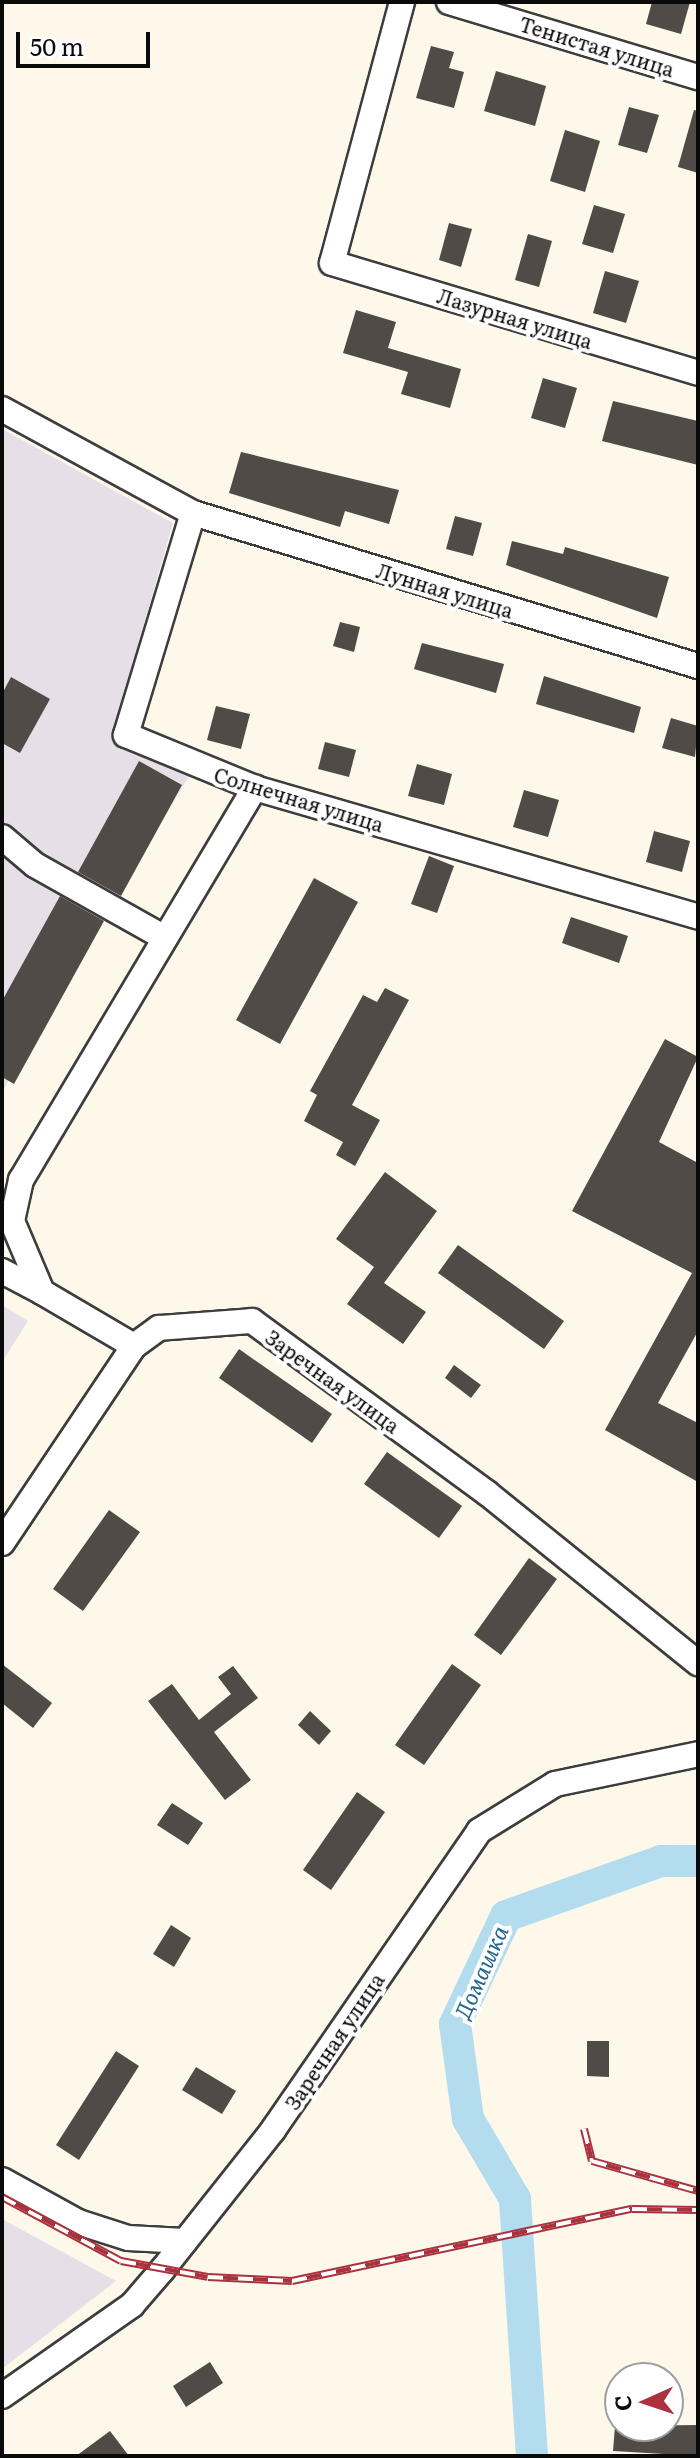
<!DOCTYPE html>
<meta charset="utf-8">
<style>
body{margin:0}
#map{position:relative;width:700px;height:2458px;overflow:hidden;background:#fdf8e9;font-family:Literata,serif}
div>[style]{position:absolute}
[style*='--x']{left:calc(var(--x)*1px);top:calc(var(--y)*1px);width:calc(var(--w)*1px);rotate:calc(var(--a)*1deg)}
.industrial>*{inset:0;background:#e7dfe8}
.river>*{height:32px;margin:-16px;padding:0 16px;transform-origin:16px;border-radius:16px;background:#b3dcee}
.building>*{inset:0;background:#514b48}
.roads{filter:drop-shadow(2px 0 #3d3d3d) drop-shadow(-2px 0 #3d3d3d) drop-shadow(0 2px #3d3d3d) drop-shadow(0 -2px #3d3d3d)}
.minor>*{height:24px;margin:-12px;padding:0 12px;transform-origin:12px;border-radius:12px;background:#fff}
.rail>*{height:8px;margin-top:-4px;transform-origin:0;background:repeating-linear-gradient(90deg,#fff 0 15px,#aa323f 0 30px);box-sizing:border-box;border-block:2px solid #aa323f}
span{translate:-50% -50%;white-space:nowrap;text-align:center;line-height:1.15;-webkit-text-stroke:8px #fff;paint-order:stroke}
.street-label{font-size:20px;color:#0a0a0a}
.water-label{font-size:22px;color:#22658d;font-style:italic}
.frame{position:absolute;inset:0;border:4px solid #0a0a0a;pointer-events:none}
.north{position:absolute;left:604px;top:2362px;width:80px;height:80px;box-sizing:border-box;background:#fff;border:2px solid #9d9d9d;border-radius:50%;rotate:267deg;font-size:22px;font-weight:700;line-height:32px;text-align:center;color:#0a0a0a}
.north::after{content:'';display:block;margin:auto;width:28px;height:36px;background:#aa323f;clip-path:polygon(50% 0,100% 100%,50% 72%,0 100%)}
.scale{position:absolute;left:16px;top:32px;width:134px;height:36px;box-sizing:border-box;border:4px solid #0a0a0a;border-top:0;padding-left:10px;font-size:24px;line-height:28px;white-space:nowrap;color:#0a0a0a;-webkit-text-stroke:6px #fff;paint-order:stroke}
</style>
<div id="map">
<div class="industrial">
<i style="clip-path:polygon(2px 429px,173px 523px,112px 736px,189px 776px,2px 1092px)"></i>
<i style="clip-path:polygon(2px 1305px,28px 1321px,2px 1362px)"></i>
<i style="clip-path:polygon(2px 2219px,116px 2281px,2px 2369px)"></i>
</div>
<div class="river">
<i style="--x:532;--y:2456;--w:258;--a:-93.8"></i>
<i style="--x:515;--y:2199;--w:93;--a:-120.4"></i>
<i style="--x:468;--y:2119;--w:96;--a:-97.8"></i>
<i style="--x:455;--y:2024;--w:119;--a:-64.7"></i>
<i style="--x:506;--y:1916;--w:164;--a:-19.5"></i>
<i style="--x:661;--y:1861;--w:37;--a:0"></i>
</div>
<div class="building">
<i style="clip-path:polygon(652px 2px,690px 2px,681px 34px,646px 24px)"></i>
<i style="clip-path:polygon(431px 46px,454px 52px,449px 68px,464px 72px,454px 108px,416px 98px)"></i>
<i style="clip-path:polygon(496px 71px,546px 86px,535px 126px,484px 111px)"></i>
<i style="clip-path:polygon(629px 107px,659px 115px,647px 153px,618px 145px)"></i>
<i style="clip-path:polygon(694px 110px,698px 111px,698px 173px,678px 167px)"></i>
<i style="clip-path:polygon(565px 130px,600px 141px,585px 192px,550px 181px)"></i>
<i style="clip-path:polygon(594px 205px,625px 214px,613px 253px,582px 244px)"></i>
<i style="clip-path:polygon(449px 223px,472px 229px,461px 267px,439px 260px)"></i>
<i style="clip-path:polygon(528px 234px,552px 241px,539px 287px,515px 280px)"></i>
<i style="clip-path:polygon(605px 271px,639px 281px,626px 323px,593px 313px)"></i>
<i style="clip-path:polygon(356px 310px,396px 322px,388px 348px,461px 369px,450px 408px,401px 394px,408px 372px,343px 353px)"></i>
<i style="clip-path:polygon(543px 378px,577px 388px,565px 428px,531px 418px)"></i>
<i style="clip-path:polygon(613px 401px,698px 421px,698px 465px,602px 441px)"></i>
<i style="clip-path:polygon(241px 452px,399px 490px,389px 524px,345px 511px,340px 527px,229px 493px)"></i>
<i style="clip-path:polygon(455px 516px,482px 523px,473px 556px,446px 549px)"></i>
<i style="clip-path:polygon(512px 541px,563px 554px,565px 547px,669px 577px,657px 618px,506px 565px)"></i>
<i style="clip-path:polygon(340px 622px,360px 627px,354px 652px,333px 646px)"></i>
<i style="clip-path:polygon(422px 643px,504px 664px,496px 693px,414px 669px)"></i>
<i style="clip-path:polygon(544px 676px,641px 707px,634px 733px,536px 704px)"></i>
<i style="clip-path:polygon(11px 677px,50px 699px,20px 753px,2px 743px,2px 694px)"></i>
<i style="clip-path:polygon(216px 706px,250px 714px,241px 749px,207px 740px)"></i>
<i style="clip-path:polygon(671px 718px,698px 726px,695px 757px,662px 748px)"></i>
<i style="clip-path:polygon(325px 742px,356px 750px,349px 777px,318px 769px)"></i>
<i style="clip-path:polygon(139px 761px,182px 785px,121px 896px,78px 872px)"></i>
<i style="clip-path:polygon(417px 764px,452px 774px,444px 805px,408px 796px)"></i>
<i style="clip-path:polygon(524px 790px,559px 800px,548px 837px,513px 827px)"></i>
<i style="clip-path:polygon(654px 831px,690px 841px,682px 872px,646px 862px)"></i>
<i style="clip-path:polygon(429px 856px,454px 866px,437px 913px,411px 904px)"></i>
<i style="clip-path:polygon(314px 878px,358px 902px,280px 1044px,236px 1020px)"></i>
<i style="clip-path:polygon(60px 896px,104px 921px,14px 1084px,2px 1077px,2px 1001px)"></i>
<i style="clip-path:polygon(571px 917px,628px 936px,619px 963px,562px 943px)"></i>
<i style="clip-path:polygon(385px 988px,409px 1000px,352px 1105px,380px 1120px,355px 1166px,336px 1155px,343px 1142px,304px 1121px,317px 1095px,310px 1091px,363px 995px,377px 1002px)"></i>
<i style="clip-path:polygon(665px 1039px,698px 1057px,659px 1142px,698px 1163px,698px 1331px,658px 1403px,698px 1423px,698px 1482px,605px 1430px,692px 1273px,572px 1211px)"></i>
<i style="clip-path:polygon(385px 1172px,437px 1211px,384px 1283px,426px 1312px,403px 1344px,347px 1304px,374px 1267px,336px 1239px)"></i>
<i style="clip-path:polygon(458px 1245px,564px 1321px,544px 1349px,438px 1273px)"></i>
<i style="clip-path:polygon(239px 1349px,332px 1414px,312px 1443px,219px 1378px)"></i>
<i style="clip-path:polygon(454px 1365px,481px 1385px,471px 1398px,445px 1378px)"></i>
<i style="clip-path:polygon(387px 1452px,462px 1506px,439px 1538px,364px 1484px)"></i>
<i style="clip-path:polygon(109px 1510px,140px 1532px,83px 1611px,53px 1589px)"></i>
<i style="clip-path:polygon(529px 1558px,557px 1579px,501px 1655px,474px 1635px)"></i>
<i style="clip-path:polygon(2px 1664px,52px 1703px,33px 1728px,2px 1703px)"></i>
<i style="clip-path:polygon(452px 1664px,481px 1685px,424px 1765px,395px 1745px)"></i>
<i style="clip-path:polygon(233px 1666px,258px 1698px,214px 1732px,251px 1780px,225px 1800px,148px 1701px,172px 1684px,199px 1720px,231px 1694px,218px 1677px)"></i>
<i style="clip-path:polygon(310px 1711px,331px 1731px,319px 1745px,298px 1725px)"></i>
<i style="clip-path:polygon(357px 1792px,385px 1812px,331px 1890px,303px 1870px)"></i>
<i style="clip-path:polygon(172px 1803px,203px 1823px,188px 1845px,157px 1825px)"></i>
<i style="clip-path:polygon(171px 1925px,191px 1938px,174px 1967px,153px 1954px)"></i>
<i style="clip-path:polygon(587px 2041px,609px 2041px,609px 2077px,587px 2076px)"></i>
<i style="clip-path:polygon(116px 2051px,139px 2066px,79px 2160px,56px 2145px)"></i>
<i style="clip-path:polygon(196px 2067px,236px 2091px,222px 2114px,182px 2090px)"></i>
<i style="clip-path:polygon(210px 2362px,223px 2383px,186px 2407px,173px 2386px)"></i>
<i style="clip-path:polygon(698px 2425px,698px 2456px,613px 2451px,615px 2426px)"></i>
<i style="clip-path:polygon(110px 2431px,129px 2456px,76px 2456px)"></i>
</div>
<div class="roads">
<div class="minor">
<i style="--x:402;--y:2;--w:270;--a:105"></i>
<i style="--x:332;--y:263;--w:382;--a:16.7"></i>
<i style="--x:449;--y:2;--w:260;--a:16.8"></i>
<i style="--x:2;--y:409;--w:217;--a:28.6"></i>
<i style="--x:193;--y:513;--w:528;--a:16.86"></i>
<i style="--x:193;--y:513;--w:232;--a:106.8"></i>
<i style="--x:126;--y:735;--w:139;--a:22.3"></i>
<i style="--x:255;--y:788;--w:461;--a:16.2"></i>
<i style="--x:2;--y:837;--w:43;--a:40.3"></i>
<i style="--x:35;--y:865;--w:149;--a:29.3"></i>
<i style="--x:2;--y:1271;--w:45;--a:27.7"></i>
<i style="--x:134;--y:1346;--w:107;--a:-149.6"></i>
<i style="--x:42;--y:1292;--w:77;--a:-112.9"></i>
<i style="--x:12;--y:1221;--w:42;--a:-77.6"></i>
<i style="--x:21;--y:1180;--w:457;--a:-59.2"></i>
<i style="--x:2;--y:1543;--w:237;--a:-56.2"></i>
<i style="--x:134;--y:1346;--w:31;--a:-36"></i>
<i style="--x:159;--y:1328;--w:93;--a:-4.3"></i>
<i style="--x:252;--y:1321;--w:291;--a:36.2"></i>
<i style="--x:487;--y:1493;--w:271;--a:38.9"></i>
<i style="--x:2;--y:2180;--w:87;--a:28.9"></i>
<i style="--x:78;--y:2222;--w:52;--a:17.7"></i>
<i style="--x:128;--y:2238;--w:57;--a:3"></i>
<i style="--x:2;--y:2396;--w:159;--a:-35"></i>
<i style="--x:132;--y:2305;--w:48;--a:-49.3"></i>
<i style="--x:163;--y:2269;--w:177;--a:-51.6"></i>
<i style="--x:273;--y:2130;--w:363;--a:-55.4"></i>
<i style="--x:479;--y:1831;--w:89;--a:-31.7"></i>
<i style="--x:555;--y:1784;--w:146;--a:-11.8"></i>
</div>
</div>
<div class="rail">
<i style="--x:584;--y:2129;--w:33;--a:76"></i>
<i style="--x:592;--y:2161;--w:110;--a:15.8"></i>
<i style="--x:2;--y:2197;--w:135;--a:28.3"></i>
<i style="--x:121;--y:2261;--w:88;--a:10.4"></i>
<i style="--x:208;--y:2277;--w:84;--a:2.7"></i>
<i style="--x:292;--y:2281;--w:348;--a:-12"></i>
<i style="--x:632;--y:2209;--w:66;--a:0.9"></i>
</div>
<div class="street-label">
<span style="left:597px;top:46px;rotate:17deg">Тенистая улица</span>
<span style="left:515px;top:318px;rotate:17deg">Лазурная улица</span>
<span style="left:445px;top:590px;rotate:17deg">Лунная улица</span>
<span style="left:299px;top:799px;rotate:17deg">Солнечная улица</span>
<span style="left:333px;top:1381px;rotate:36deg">Заречная улица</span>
<span style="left:334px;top:2041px;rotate:-56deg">Заречная улица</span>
</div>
<div class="water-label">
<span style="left:480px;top:1972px;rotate:-66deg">Домашка</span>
</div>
<div class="frame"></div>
<div class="north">С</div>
<div class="scale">50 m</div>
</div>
